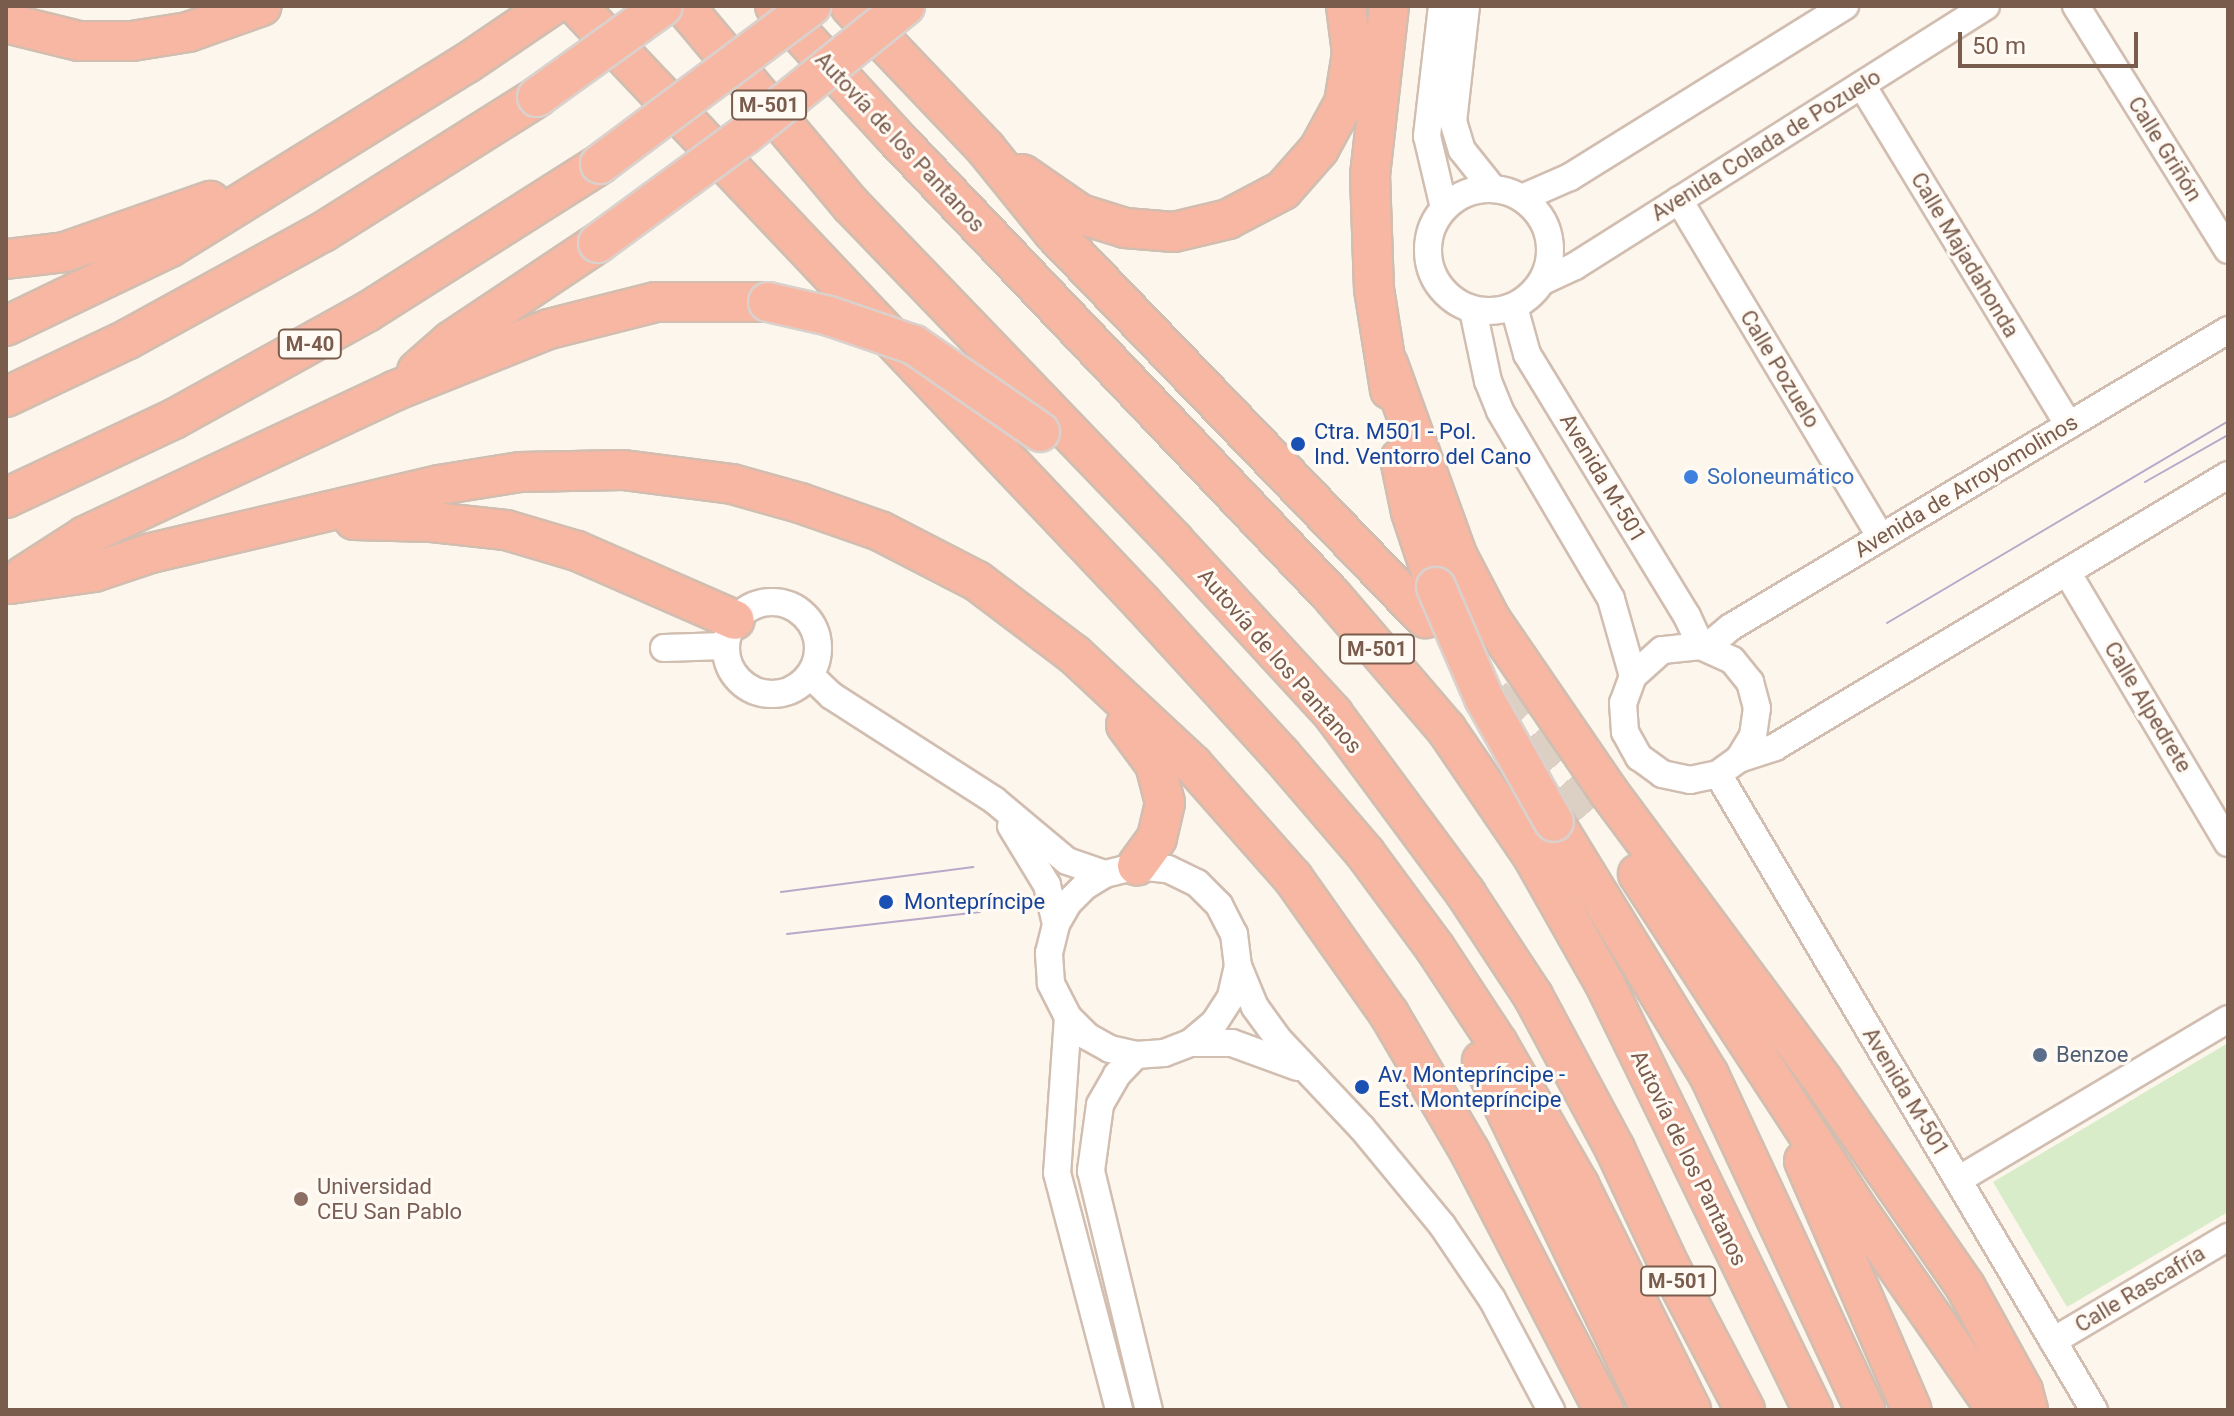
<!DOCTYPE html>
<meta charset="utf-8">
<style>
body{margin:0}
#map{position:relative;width:2234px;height:1416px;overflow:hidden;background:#fdf6ec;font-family:Roboto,sans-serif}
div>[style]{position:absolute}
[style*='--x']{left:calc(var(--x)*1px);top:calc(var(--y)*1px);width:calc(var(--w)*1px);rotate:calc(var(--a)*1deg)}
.green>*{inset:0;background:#d8ecc9}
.highway-tunnel>*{height:38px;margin-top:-19px;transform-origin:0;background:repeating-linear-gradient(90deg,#dcd0c4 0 38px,transparent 0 57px)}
.roads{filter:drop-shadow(2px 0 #d1beb0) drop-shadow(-2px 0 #d1beb0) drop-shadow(0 2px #d1beb0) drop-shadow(0 -2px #d1beb0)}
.minor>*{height:26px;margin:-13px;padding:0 13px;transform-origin:13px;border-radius:13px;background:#fff}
.minor>.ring{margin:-13px;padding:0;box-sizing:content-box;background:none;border:26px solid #fff;border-radius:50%}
.highway>*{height:38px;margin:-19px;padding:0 19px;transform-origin:19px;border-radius:19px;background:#f7b7a3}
.tram>*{height:2px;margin:-1px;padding:0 1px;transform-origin:1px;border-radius:1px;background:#b9a8c9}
.bridges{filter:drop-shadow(2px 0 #dad1cd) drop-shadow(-2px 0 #dad1cd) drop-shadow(0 2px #dad1cd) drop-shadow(0 -2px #dad1cd)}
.highway-bridge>*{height:38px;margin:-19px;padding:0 19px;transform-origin:19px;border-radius:19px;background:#f7b7a3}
.dots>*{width:22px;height:22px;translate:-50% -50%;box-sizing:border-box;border:4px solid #fffaf3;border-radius:50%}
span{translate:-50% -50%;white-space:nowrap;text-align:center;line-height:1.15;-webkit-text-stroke:6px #fffaf3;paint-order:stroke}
.shield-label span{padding:2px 6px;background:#fffaf3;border:2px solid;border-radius:6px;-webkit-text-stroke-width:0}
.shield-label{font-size:20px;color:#7a5c4d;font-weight:700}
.street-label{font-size:22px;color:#7a5c4d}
.transit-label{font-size:22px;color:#164399}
.left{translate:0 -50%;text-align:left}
.shop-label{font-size:22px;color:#366cbe}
.service-label{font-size:22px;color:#4e5e75}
.education-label{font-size:22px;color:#785e54}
.frame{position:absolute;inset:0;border:8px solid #7a5c4d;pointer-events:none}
.scale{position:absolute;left:1958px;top:32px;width:180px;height:36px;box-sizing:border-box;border:4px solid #7a5c4d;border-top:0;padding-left:10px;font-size:24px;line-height:28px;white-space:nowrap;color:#7a5c4d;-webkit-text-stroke:6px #fffaf3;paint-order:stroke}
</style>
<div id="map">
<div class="green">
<i style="clip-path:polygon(2228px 1043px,2228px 1212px,2067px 1307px,1993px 1182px)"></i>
</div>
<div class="highway-tunnel">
<i style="--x:1492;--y:695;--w:152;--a:49"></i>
</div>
<div class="roads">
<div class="minor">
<i style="--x:1442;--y:6;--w:131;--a:96.6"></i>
<i style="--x:1427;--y:136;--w:74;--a:76.7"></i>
<i style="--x:1466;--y:6;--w:116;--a:96.4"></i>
<i style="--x:1453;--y:121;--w:30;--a:73"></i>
<i style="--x:1462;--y:150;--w:50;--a:51.5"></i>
<i style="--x:2076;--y:6;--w:287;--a:58.1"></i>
<i style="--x:1862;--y:85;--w:398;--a:58.7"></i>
<i class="ring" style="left:1428px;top:189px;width:96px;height:96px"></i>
<i style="--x:1522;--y:198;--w:52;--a:-23.6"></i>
<i style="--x:1570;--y:177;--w:324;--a:-31.9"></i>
<i style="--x:1679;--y:200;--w:393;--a:59.1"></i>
<i style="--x:1543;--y:281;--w:35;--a:-25"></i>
<i style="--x:1575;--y:266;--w:486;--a:-32.3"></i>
<i style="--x:1514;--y:307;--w:49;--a:74.5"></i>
<i style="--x:1527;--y:354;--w:307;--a:58.6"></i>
<i style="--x:1687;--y:616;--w:33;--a:65"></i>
<i style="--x:1473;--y:310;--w:73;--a:78.1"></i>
<i style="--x:1488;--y:381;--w:32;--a:68"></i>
<i style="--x:1500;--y:411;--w:218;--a:59.4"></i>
<i style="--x:1611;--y:599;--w:80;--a:74.1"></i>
<i style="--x:2067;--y:572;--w:315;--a:59.3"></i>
<i class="ring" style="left:726px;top:602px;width:66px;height:66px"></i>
<i style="--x:1707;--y:647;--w:31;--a:-40"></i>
<i style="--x:1731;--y:627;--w:579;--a:-30.86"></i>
<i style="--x:664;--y:648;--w:61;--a:-1.9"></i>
<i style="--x:810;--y:675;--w:30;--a:44"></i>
<i style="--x:832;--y:696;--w:193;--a:32.7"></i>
<i style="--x:994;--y:800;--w:95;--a:39.9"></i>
<i style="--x:1067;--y:861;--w:40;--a:18.9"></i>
<i style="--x:1739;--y:759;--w:27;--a:-59"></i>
<i style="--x:1753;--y:736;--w:28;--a:-82"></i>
<i style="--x:1757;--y:708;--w:27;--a:-105"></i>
<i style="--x:1750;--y:682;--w:28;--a:-129"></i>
<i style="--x:1732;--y:660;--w:34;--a:-156"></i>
<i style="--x:1701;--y:646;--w:39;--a:174"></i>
<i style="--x:1662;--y:650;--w:39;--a:138"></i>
<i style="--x:1633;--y:676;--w:29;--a:110"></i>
<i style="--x:1623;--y:703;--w:29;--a:86"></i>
<i style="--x:1625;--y:732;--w:29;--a:61"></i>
<i style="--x:1639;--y:757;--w:29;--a:36"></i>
<i style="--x:1662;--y:774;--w:29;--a:12"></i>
<i style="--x:1690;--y:780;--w:29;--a:-12"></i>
<i style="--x:1718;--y:774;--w:26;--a:-36"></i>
<i style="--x:1739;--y:759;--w:38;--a:-18"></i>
<i style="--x:1775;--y:747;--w:528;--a:-30.98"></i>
<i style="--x:1718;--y:774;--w:739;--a:59.41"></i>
<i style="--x:1011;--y:826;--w:69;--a:58.6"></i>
<i style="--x:1047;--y:885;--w:40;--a:77"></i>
<i style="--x:1238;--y:966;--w:32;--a:103"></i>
<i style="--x:1231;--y:997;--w:31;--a:123"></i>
<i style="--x:1214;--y:1023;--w:31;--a:140"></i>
<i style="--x:1190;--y:1043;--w:28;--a:159"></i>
<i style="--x:1164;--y:1053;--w:28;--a:176"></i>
<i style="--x:1136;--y:1055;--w:27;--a:-167"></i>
<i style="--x:1110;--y:1049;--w:26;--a:-151"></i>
<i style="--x:1087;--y:1036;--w:27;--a:-135"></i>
<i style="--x:1068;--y:1017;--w:38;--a:-117"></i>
<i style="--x:1051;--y:983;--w:30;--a:-94"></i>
<i style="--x:1049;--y:953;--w:30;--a:-76"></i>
<i style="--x:1056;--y:924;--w:24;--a:-60"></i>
<i style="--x:1068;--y:903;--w:24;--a:-45"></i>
<i style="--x:1085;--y:886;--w:23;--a:-31"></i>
<i style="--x:1105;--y:874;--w:33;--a:-14"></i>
<i style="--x:1137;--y:866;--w:31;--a:6"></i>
<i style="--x:1168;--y:869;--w:32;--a:26"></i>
<i style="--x:1197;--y:883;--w:31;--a:45"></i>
<i style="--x:1219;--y:905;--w:33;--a:63"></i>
<i style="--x:1234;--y:934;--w:32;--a:83"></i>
<i style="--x:1238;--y:966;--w:44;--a:67.5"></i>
<i style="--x:1255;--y:1007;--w:39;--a:54"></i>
<i style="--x:1278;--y:1039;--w:122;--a:46.7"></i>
<i style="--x:1362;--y:1128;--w:126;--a:50.5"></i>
<i style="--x:1442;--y:1225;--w:89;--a:56"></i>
<i style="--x:1492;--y:1299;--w:126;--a:62"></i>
<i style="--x:1068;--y:1017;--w:156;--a:94"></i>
<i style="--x:1057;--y:1173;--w:245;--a:75.3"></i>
<i style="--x:1190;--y:1043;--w:42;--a:0"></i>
<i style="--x:1232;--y:1043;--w:70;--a:20"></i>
<i style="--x:1136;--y:1055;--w:28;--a:134"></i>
<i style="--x:1117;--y:1075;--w:34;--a:120"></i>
<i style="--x:1100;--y:1105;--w:67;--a:97.8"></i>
<i style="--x:1091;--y:1171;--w:246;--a:76.4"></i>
<i style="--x:1958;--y:1180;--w:314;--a:-30.8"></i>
<i style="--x:2053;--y:1341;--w:204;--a:-30.7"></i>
</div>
<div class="highway">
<i style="--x:577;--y:6;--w:823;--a:46.57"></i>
<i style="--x:1143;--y:604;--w:205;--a:47.6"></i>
<i style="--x:1281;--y:755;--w:129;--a:49.4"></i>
<i style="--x:1365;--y:853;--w:118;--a:53.6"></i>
<i style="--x:1435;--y:948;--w:115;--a:56.7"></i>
<i style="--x:1498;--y:1044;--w:163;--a:60.1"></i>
<i style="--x:1579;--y:1185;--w:251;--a:63.5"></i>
<i style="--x:684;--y:6;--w:260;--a:50"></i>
<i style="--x:851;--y:205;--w:467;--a:46.1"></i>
<i style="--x:1175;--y:542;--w:234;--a:47.4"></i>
<i style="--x:1333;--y:714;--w:224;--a:53.5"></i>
<i style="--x:1466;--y:894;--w:122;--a:56.7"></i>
<i style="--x:1533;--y:996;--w:174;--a:61.8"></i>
<i style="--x:1615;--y:1149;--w:130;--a:65"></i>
<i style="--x:1670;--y:1267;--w:161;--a:62.3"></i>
<i style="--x:775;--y:6;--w:178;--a:47.5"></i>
<i style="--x:895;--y:137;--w:634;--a:46.41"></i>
<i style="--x:1332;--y:596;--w:175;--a:49.4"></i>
<i style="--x:1446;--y:729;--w:153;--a:55.7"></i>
<i style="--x:1532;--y:855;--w:150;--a:60.5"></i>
<i style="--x:1606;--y:986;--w:472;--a:64"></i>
<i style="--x:850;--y:6;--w:197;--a:46.4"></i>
<i style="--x:986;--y:149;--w:108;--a:51"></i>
<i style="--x:1054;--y:233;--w:535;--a:46.06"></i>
<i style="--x:1389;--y:6;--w:170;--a:96.4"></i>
<i style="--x:1370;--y:175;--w:114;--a:88"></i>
<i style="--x:1374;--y:289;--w:102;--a:81"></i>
<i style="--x:6;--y:23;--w:75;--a:13.9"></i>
<i style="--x:79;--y:41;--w:53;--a:0"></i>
<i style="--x:132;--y:41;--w:57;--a:-9.1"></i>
<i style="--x:188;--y:32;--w:78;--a:-19.4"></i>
<i style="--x:1022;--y:174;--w:70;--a:34.6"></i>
<i style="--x:1080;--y:214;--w:47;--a:17.3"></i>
<i style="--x:1125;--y:228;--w:49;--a:4.7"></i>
<i style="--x:1174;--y:232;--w:56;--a:-13.5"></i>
<i style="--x:1228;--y:219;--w:62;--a:-27.8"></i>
<i style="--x:1283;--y:190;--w:55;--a:-48.7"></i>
<i style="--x:1319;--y:149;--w:52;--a:-61.5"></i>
<i style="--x:1344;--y:103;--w:51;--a:-80.9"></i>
<i style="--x:1352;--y:53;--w:47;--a:-97.3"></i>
<i style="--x:6;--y:259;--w:59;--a:-6.8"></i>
<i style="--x:65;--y:252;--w:154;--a:-19.4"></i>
<i style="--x:6;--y:326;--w:182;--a:-25.7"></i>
<i style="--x:170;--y:247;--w:349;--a:-31.8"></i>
<i style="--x:467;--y:63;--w:102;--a:-34.2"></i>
<i style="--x:1388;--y:364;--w:203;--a:70.1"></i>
<i style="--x:1457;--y:555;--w:73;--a:62.4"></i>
<i style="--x:1491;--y:620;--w:207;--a:55.6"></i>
<i style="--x:1608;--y:791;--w:361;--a:53.4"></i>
<i style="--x:1823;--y:1081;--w:249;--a:55.3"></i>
<i style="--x:1965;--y:1286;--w:120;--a:61.1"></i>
<i style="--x:2023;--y:1391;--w:20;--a:75"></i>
<i style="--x:417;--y:371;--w:45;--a:-41.4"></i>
<i style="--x:451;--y:341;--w:177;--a:-33.7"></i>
<i style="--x:6;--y:397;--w:135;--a:-25.4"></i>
<i style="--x:128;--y:339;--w:222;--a:-28.8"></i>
<i style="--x:323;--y:232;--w:253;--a:-32.2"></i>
<i style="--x:1400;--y:459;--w:54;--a:78.3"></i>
<i style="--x:1411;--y:512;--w:79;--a:71.6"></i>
<i style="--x:6;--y:498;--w:186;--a:-25.2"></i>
<i style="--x:174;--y:419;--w:221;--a:-29"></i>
<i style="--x:367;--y:312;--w:276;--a:-32.4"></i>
<i style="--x:354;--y:520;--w:78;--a:1.5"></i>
<i style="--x:432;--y:522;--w:74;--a:6.2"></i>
<i style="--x:506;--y:530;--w:74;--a:16.5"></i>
<i style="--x:577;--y:551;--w:172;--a:23.6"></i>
<i style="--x:23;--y:576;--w:74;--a:-32.8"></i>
<i style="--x:85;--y:536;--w:341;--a:-25.1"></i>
<i style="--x:394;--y:391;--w:167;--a:-21.8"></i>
<i style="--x:549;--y:329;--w:110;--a:-14.2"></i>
<i style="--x:656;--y:302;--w:112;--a:0"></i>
<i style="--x:10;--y:584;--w:85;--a:-8.1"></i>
<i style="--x:94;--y:572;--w:60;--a:-18.4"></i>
<i style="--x:151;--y:553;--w:296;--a:-13.3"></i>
<i style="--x:439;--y:485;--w:82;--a:-9.1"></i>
<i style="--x:520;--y:472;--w:103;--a:-1.1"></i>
<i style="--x:623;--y:470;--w:110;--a:7.3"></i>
<i style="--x:732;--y:484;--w:71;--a:15.6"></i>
<i style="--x:800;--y:503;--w:85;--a:19.3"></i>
<i style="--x:880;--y:531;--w:109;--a:27.3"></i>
<i style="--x:977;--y:581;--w:123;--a:37.1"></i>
<i style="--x:1075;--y:655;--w:161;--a:43"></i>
<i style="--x:1193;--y:765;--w:151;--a:48.5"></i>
<i style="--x:1293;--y:878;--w:166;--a:54.8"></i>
<i style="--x:1389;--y:1014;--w:160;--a:59.6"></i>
<i style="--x:1470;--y:1152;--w:291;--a:62.6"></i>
<i style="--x:1126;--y:725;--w:49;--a:53.4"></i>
<i style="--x:1155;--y:764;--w:40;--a:75.6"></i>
<i style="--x:1165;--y:803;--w:36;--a:103"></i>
<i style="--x:1157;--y:838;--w:34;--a:126"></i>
<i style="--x:1554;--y:822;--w:297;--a:58.5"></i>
<i style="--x:1709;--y:1075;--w:370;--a:65"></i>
<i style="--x:1638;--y:874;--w:409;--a:56.8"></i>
<i style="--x:1862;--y:1216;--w:236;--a:55.2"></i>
<i style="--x:1482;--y:1061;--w:388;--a:64.2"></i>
<i style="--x:1804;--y:1161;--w:271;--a:66.6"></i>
</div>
</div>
<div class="tram">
<i style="--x:2145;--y:482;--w:95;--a:-29.5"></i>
<i style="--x:1887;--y:623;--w:396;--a:-30.6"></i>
<i style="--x:781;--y:892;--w:194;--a:-7.4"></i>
<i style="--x:787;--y:934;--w:194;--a:-6.5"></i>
</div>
<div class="bridges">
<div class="highway-bridge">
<i style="--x:537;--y:97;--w:155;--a:-35.8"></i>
<i style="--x:600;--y:164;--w:264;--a:-36.8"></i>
<i style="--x:598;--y:243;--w:182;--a:-36.3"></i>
<i style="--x:745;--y:135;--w:206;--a:-38.9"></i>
<i style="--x:768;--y:302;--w:63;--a:12.9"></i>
<i style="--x:829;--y:316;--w:90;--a:18.8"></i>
<i style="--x:914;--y:345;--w:153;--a:34.6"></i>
<i style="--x:1436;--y:587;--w:121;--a:66.6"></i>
<i style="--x:1484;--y:698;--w:142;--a:60.6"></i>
</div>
</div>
<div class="dots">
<i style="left:1298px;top:444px;background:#1a4fb4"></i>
<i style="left:1691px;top:477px;background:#3f7fe0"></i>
<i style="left:886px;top:902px;background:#1a4fb4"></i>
<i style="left:2040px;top:1055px;background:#5c6f8a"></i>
<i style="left:1362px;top:1087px;background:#1a4fb4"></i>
<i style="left:301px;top:1199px;background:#8d6e63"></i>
</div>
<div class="shield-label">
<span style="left:769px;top:105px">M-501</span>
<span style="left:310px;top:344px">M-40</span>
<span style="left:1377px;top:649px">M-501</span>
<span style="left:1678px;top:1281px">M-501</span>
</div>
<div class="street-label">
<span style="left:900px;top:142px;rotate:47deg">Autovía de los Pantanos</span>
<span style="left:1766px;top:145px;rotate:-32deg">Avenida Colada de Pozuelo</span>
<span style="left:2165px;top:149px;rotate:58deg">Calle Griñón</span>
<span style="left:1965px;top:255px;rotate:59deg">Calle Majadahonda</span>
<span style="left:1780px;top:369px;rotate:59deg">Calle Pozuelo</span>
<span style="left:1603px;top:478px;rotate:59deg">Avenida M-501</span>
<span style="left:1966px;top:486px;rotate:-31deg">Avenida de Arroyomolinos</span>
<span style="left:1280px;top:661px;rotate:49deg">Autovía de los Pantanos</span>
<span style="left:2148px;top:707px;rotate:59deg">Calle Alpedrete</span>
<span style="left:1906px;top:1092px;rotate:59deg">Avenida M-501</span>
<span style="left:1689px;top:1158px;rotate:64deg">Autovía de los Pantanos</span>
<span style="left:2140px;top:1289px;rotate:-31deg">Calle Rascafría</span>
</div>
<div class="transit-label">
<span class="left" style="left:1314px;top:444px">Ctra. M501 - Pol.<br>Ind. Ventorro del Cano</span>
<span class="left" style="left:904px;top:902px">Montepríncipe</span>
<span class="left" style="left:1378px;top:1087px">Av. Montepríncipe -<br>Est. Montepríncipe</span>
</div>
<div class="shop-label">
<span class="left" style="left:1707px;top:477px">Soloneumático</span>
</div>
<div class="service-label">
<span class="left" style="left:2056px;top:1055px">Benzoe</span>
</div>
<div class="education-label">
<span class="left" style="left:317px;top:1199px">Universidad<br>CEU San Pablo</span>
</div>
<div class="frame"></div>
<div class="scale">50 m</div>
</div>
